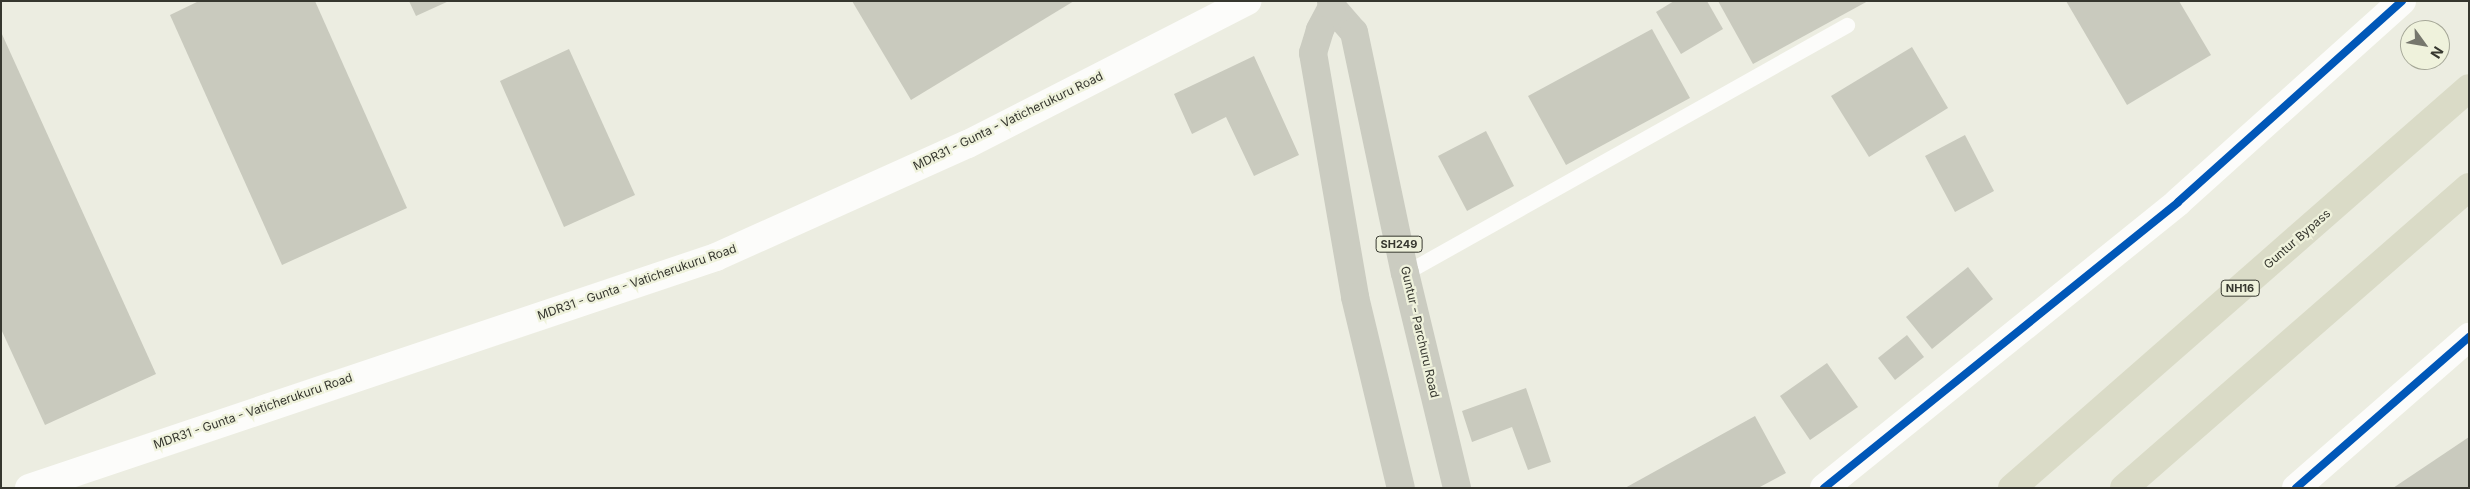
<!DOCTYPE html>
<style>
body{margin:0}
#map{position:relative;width:2470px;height:489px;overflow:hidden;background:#ecede1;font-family:Inter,sans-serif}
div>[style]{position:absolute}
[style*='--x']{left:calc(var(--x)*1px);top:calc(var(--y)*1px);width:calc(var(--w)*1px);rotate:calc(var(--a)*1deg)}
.building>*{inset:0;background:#c9cabe}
.lane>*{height:15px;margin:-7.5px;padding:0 7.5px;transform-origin:7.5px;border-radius:7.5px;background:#fcfcfa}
.secondary>*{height:28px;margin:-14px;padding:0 14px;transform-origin:14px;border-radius:14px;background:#fcfcfa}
.primary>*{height:28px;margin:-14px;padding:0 14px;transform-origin:14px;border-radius:14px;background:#cbccc1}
.highway>*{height:28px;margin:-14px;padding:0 14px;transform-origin:14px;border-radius:14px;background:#dadbc7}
.cycleway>*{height:8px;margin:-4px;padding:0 4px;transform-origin:4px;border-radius:4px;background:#0057b8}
span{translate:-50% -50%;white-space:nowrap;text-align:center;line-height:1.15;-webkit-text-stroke:4.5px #eff2dc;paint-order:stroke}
.shield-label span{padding:1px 4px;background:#eff2dc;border:1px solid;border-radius:4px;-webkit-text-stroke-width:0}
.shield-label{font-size:11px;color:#36372f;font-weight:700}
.street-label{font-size:12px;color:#36372f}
.frame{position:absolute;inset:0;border:2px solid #36372f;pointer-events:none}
.north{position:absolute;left:2400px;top:20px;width:50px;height:50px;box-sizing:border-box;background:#eff2dc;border:1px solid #a5a797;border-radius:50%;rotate:122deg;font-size:14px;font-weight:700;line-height:20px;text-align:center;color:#36372f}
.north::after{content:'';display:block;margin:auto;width:18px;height:22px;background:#76776d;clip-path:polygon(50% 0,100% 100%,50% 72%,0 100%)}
</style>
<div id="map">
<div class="building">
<i style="clip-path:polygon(199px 1px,315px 1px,407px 208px,282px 265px,170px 15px)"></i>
<i style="clip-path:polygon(409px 1px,449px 1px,416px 16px)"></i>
<i style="clip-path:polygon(852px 1px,1074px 1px,911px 100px)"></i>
<i style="clip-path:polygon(1674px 1px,1707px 1px,1723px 29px,1681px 54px,1656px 12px)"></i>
<i style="clip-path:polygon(1718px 1px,1868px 1px,1753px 64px)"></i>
<i style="clip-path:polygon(2066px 1px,2179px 1px,2211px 55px,2127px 105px)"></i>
<i style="clip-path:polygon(1652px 29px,1690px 98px,1566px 165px,1528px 96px)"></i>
<i style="clip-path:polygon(1px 32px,156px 374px,45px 425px,1px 329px)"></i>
<i style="clip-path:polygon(1912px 47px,1948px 108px,1869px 157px,1831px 96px)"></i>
<i style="clip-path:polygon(569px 49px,635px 195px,564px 227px,500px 81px)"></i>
<i style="clip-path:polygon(1254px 56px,1299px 155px,1254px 176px,1226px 117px,1192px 134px,1174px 94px)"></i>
<i style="clip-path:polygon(1486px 131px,1514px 186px,1467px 211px,1438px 156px)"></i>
<i style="clip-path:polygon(1965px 135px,1994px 191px,1955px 212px,1925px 156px)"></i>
<i style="clip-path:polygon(1968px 267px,1993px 299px,1932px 349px,1906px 317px)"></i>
<i style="clip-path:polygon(1907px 335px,1924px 357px,1895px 380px,1878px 358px)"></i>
<i style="clip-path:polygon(1827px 363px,1858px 407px,1810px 440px,1780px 396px)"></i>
<i style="clip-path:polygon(1526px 388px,1551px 462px,1528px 470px,1512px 427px,1472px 442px,1462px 411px)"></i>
<i style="clip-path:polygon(1755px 416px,1786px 473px,1758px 488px,1625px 488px)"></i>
<i style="clip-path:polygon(2469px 437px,2469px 488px,2393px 488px)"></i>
</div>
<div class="lane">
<i style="--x:1405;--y:273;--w:507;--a:-29.3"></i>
</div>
<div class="secondary">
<i style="--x:29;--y:488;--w:725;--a:-18.58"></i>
<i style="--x:716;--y:257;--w:276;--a:-24.2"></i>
<i style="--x:968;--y:144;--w:314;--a:-27.1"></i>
<i style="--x:1824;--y:488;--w:455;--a:-38.9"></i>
<i style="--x:2178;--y:202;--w:301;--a:-41.9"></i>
<i style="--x:2296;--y:488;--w:230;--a:-41.1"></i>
</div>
<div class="primary">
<i style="--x:1331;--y:1;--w:6;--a:81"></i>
<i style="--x:1332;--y:7;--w:33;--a:49"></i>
<i style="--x:1354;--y:32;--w:246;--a:78.1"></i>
<i style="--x:1405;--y:273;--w:221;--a:76.4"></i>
<i style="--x:1332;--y:7;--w:26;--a:118"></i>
<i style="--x:1320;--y:30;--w:24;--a:107"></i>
<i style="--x:1313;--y:53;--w:248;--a:80.2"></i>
<i style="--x:1355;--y:297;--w:196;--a:76.5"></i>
</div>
<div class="highway">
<i style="--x:2012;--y:488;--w:607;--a:-41.19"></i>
<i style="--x:2124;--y:488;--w:458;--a:-41.1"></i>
</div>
<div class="cycleway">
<i style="--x:1824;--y:488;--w:455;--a:-38.9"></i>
<i style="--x:2178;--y:202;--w:301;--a:-41.9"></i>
<i style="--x:2296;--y:488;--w:230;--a:-41.1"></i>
</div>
<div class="shield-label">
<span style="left:1399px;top:244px">SH249</span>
<span style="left:2240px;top:288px">NH16</span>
</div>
<div class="street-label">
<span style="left:1008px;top:121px;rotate:-26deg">MDR31 - Gunta - Vaticherukuru Road</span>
<span style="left:2297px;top:239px;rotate:-41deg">Guntur Bypass</span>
<span style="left:637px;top:282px;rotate:-19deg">MDR31 - Gunta - Vaticherukuru Road</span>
<span style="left:1420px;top:332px;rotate:77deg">Guntur - Parchuru Road</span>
<span style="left:253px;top:411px;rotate:-19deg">MDR31 - Gunta - Vaticherukuru Road</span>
</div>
<div class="frame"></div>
<div class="north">N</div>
</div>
